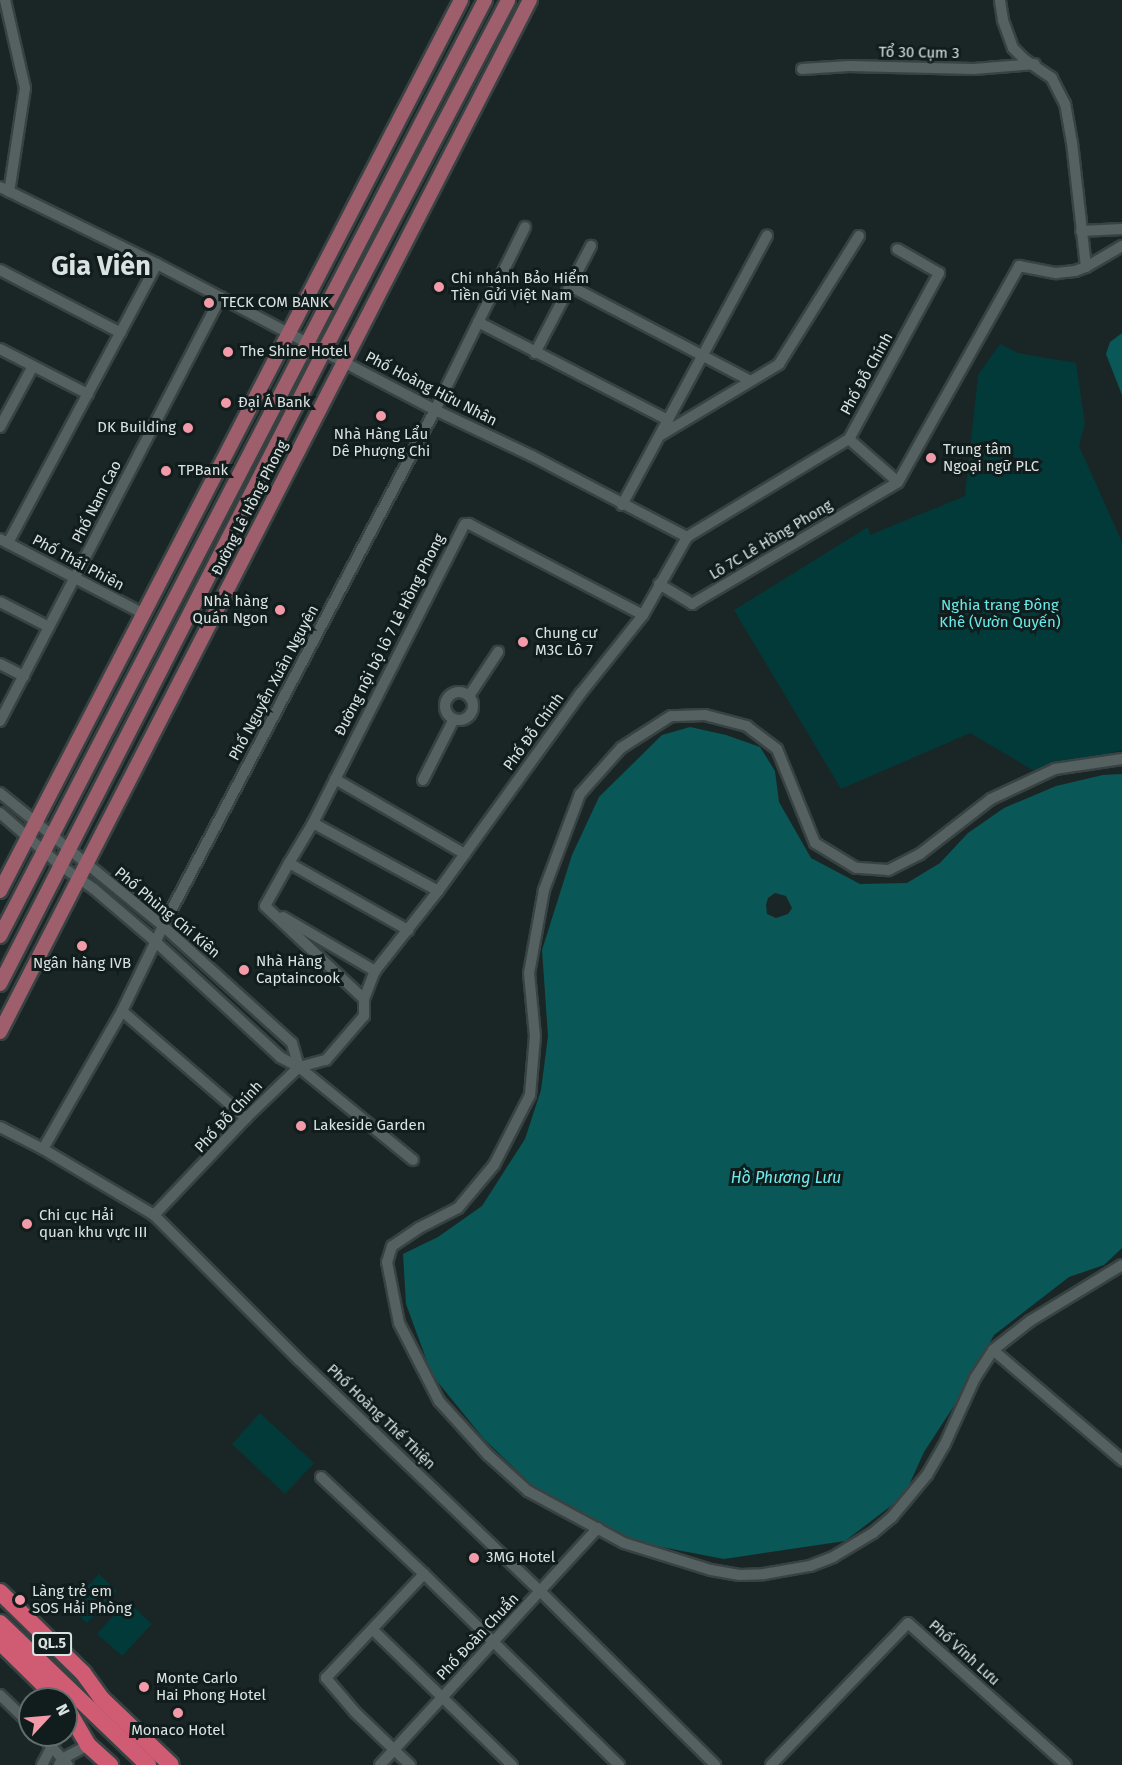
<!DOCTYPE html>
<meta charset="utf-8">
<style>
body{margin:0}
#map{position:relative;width:1122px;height:1765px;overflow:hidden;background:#1a2625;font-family:"Fira Sans",sans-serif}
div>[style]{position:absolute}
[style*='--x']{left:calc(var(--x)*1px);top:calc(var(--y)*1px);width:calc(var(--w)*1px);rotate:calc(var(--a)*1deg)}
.green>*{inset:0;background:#023939}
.water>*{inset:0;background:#0a5757}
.roads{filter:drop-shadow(2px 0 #384242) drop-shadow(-2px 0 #384242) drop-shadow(0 2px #384242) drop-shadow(0 -2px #384242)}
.minor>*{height:10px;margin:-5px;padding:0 5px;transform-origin:5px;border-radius:5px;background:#546160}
.minor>.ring{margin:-5px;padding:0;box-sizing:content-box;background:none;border:10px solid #546160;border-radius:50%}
.major>*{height:14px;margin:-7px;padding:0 7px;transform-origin:7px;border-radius:7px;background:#9e5e6b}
.highway>*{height:16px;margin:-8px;padding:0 8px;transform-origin:8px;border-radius:8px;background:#cf5c73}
.dots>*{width:16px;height:16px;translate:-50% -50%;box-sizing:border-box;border:3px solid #111c1c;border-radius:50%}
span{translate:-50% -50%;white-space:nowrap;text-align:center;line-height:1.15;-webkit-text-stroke:6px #111c1c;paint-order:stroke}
.shield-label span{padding:2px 4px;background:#111c1c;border:2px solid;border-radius:4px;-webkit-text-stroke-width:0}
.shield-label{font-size:14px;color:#dbe3e2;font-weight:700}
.street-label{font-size:15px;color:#dbe3e2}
.poi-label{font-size:15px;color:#dbe3e2}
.left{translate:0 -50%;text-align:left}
.right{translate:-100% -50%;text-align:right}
.park-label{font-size:15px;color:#67eae9}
.water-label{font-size:16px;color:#6ceeee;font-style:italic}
.town-label{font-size:27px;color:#dbe3e2;font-weight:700}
.north{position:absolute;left:18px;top:1687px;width:60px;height:60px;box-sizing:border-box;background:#111c1c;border:2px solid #626c6b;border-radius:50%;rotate:64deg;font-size:16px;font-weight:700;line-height:24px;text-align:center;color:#dbe3e2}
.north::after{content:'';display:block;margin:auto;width:21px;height:27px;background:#f39aa8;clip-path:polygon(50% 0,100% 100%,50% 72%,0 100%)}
</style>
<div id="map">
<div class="green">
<i style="clip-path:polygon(1000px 344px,1018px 353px,1076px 363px,1085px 423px,1079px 446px,1122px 542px,1122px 750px,1036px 772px,970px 733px,841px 789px,734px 610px,868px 527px,870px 535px,965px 496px,978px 375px)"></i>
<i style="clip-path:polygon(260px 1413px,314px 1463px,285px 1494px,232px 1444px)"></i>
<i style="clip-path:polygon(99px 1574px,117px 1591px,87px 1623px,69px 1606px)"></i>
<i style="clip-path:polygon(127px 1601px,152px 1624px,122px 1656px,97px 1634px)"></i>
</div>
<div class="water">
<i style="clip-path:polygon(1122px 333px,1122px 395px,1106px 354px,1110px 342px)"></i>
<i style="clip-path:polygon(evenodd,690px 727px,726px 735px,760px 747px,775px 771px,779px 802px,811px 858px,860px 884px,907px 883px,940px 863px,968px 833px,1004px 808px,1056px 786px,1103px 775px,1122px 774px,1122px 1248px,1104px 1265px,1069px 1277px,994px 1335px,961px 1395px,924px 1452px,904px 1496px,845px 1541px,724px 1559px,630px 1541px,535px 1488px,484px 1439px,432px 1375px,406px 1304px,403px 1254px,438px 1237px,482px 1206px,525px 1139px,541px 1090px,548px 1036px,542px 950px,572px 855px,599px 797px,662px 735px,690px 727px,775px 893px,786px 896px,792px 908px,788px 914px,776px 918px,767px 914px,766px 905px,768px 898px,775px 893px)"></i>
</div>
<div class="roads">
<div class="minor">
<i style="--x:5;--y:0;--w:90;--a:77.2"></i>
<i style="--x:25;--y:88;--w:105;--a:98.7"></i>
<i style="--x:802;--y:69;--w:47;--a:-3.7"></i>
<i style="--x:849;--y:66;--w:125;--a:1.4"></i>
<i style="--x:974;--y:69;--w:61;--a:-4.7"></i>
<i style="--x:0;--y:187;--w:175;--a:26.1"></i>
<i style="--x:157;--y:264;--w:314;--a:27.7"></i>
<i style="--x:435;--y:410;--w:107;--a:25.4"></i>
<i style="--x:532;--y:456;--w:175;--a:27.6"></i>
<i style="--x:1081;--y:231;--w:41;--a:-2.8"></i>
<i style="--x:1086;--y:267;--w:42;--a:-30.3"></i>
<i style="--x:0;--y:270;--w:136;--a:27.5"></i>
<i style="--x:570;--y:286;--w:204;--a:27.7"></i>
<i style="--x:478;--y:322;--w:214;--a:27.3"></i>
<i style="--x:0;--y:349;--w:99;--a:27.1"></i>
<i style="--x:535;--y:353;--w:121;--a:-62.4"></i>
<i style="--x:0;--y:427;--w:69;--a:-61.6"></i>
<i style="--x:661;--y:435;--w:138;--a:-31"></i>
<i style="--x:779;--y:364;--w:151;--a:-58"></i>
<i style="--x:849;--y:439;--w:65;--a:41.3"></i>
<i style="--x:622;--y:505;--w:306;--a:-61.7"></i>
<i style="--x:0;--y:539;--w:160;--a:27.5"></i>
<i style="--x:8;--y:543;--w:316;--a:-61.9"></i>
<i style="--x:659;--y:584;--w:39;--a:31"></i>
<i style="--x:692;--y:604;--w:239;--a:-30.6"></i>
<i style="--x:898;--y:482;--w:248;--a:-60.7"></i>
<i style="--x:1019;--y:266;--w:38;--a:11"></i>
<i style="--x:1056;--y:273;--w:19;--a:-6"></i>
<i style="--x:1075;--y:271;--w:12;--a:-20"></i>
<i style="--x:1086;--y:267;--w:125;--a:-96.4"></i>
<i style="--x:1072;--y:143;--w:40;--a:-100"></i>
<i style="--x:1065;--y:104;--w:29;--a:-117"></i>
<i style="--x:1052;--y:78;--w:32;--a:-146"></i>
<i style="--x:1025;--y:60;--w:17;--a:-135"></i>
<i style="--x:1013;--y:48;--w:30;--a:-110"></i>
<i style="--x:1003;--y:20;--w:20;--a:-99"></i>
<i style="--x:0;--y:602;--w:55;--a:27"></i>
<i style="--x:0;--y:664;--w:27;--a:27"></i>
<i class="ring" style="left:445px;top:692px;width:18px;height:18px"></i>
<i style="--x:469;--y:696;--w:53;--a:-56.6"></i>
<i style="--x:0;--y:721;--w:478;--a:-62.5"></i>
<i style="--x:1122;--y:759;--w:68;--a:171.5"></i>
<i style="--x:1055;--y:769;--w:71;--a:154.9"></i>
<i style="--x:991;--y:799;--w:90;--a:142.2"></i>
<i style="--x:920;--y:854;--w:36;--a:153"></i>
<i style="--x:888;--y:870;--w:32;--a:-176"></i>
<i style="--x:856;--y:868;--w:48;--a:-148.6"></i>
<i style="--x:815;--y:843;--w:101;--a:-112"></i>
<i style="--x:777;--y:749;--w:38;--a:-143"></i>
<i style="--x:747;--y:726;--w:43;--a:-165.3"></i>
<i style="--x:705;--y:715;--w:34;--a:178"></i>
<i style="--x:671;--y:716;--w:59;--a:147.4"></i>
<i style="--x:621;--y:748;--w:62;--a:131.7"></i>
<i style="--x:580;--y:794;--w:103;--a:110.6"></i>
<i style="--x:544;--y:890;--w:84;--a:100.2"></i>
<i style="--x:529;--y:973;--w:63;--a:84.6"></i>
<i style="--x:535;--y:1036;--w:59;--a:94.8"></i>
<i style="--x:530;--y:1095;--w:79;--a:117.2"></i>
<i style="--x:494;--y:1165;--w:56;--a:129.9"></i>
<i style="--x:458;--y:1208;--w:44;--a:152.9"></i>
<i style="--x:419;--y:1228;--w:32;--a:146"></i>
<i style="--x:392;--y:1246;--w:17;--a:107"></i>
<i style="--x:387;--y:1262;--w:62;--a:78.9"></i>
<i style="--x:399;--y:1323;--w:88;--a:62.9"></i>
<i style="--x:439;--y:1401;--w:73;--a:47.8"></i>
<i style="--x:488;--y:1455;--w:54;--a:42"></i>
<i style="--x:528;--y:1491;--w:109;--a:28.4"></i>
<i style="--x:624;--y:1543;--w:91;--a:17.2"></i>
<i style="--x:711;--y:1570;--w:29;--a:10"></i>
<i style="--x:740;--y:1575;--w:24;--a:-2"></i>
<i style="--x:764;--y:1574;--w:47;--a:-9.9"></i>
<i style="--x:810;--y:1566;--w:25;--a:-21"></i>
<i style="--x:833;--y:1557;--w:47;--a:-31"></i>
<i style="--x:873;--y:1533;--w:25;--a:-40"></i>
<i style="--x:892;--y:1517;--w:55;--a:-50.2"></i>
<i style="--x:927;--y:1475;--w:34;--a:-60"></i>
<i style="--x:944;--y:1446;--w:75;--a:-65.5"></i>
<i style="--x:975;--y:1378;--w:33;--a:-57"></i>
<i style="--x:993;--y:1350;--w:47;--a:-38.1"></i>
<i style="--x:1030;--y:1321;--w:108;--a:-31.3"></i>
<i style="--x:335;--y:779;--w:150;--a:30"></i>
<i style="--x:423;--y:780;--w:68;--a:-63.1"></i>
<i style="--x:0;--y:793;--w:210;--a:39.2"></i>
<i style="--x:163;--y:926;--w:174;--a:42.2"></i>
<i style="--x:292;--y:1043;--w:25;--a:74"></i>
<i style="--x:0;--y:813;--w:81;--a:41"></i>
<i style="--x:61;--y:866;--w:40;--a:34.9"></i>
<i style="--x:94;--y:889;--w:83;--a:40.6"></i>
<i style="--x:157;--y:943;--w:168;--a:42.8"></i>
<i style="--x:280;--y:1057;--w:21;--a:28"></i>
<i style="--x:299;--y:1067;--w:147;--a:39.2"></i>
<i style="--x:313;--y:823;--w:335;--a:-63.1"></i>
<i style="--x:465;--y:524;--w:4;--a:0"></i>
<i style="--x:469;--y:524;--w:196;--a:27.6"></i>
<i style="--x:289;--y:863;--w:47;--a:-59"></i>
<i style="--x:313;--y:823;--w:142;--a:28.5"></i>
<i style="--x:265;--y:906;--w:49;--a:-60.8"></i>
<i style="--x:289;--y:863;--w:137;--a:29.4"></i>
<i style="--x:265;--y:906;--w:136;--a:43.2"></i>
<i style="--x:283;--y:917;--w:107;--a:30.4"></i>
<i style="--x:122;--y:1011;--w:164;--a:40.8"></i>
<i style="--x:0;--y:1127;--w:48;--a:27.1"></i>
<i style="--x:43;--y:1149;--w:129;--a:30.7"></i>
<i style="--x:154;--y:1215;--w:205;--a:45"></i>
<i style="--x:299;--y:1360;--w:334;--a:43.8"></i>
<i style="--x:540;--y:1591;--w:247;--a:44.8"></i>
<i style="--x:43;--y:1149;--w:159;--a:-60.2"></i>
<i style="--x:122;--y:1011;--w:94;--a:-64.2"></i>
<i style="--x:163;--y:926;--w:583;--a:-62.2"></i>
<i style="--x:435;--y:410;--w:204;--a:-63.8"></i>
<i style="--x:154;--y:1215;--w:134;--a:-46.5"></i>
<i style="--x:246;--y:1118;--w:74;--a:-43.9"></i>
<i style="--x:299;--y:1067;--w:28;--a:-15"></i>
<i style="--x:326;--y:1060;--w:58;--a:-49.2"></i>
<i style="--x:364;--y:1016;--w:17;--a:-90"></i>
<i style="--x:364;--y:999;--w:30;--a:-69"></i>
<i style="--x:375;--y:971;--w:102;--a:-51.8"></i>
<i style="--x:438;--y:891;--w:244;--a:-54.2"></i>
<i style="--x:581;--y:693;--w:100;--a:-51.5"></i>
<i style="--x:643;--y:615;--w:90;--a:-60.6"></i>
<i style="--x:687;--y:537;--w:189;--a:-31.2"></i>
<i style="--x:849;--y:439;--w:189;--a:-61.5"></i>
<i style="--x:939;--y:273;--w:48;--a:-150.3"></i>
<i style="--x:993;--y:1350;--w:170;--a:40.5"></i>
<i style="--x:321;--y:1477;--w:141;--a:43.3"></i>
<i style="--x:424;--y:1574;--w:273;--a:44.4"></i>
<i style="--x:373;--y:1630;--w:194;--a:44.2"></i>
<i style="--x:0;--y:1695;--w:42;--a:44"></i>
<i style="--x:41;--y:1735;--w:40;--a:48"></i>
<i style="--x:42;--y:1765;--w:34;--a:-62"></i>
<i style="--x:59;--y:1765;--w:7;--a:-63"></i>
<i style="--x:62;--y:1759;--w:30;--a:-28"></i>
<i style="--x:380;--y:1765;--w:322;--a:-47.4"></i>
<i style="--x:410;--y:1765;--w:76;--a:-136.1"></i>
<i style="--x:355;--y:1712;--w:45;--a:-130.5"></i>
<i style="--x:326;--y:1678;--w:143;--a:-46.7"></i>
<i style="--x:771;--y:1765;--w:197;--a:-46"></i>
<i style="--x:908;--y:1623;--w:212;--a:41.9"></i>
</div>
<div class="major">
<i style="--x:0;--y:891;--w:1003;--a:-62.64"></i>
<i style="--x:0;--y:936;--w:1054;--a:-62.61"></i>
<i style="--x:0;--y:984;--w:711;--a:-62.89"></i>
<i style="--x:324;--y:351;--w:396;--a:-62.3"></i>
<i style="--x:0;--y:1032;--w:1160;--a:-62.82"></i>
</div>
<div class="highway">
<i style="--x:0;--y:1592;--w:116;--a:44.3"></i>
<i style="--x:83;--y:1673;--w:32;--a:54"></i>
<i style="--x:102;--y:1699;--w:95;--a:43.7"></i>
<i style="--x:0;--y:1623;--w:205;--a:43.8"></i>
<i style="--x:0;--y:1642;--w:81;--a:44.5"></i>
<i style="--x:66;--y:1707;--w:44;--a:59.9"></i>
<i style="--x:88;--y:1745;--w:30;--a:42"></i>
</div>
</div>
<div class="dots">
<i style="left:439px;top:287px;background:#f39aa8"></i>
<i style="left:209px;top:303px;background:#f39aa8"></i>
<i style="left:228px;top:352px;background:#f39aa8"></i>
<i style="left:226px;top:403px;background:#f39aa8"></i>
<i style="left:381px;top:416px;background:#f39aa8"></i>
<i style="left:188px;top:428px;background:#f39aa8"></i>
<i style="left:931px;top:458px;background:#f39aa8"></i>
<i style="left:166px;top:471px;background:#f39aa8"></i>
<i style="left:280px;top:610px;background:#f39aa8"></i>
<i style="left:523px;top:642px;background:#f39aa8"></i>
<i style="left:82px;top:946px;background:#f39aa8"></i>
<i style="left:244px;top:970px;background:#f39aa8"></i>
<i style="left:301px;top:1126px;background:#f39aa8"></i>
<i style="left:27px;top:1224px;background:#f39aa8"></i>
<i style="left:474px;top:1558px;background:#f39aa8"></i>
<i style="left:20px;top:1600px;background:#f39aa8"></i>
<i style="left:144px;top:1687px;background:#f39aa8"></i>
<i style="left:178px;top:1713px;background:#f39aa8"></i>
</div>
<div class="shield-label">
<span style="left:52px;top:1644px">QL.5</span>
</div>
<div class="street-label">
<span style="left:919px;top:53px;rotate:1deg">Tổ 30 Cụm 3</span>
<span style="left:867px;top:374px;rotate:-61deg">Phố Đỗ Chính</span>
<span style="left:431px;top:389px;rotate:27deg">Phố Hoàng Hữu Nhân</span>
<span style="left:97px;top:502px;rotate:-63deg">Phố Nam Cao</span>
<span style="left:250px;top:508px;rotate:-63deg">Đường Lê Hồng Phong</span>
<span style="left:771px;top:540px;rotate:-31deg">Lô 7C Lê Hồng Phong</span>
<span style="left:78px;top:563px;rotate:28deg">Phố Thái Phiên</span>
<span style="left:390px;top:635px;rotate:-63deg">Đường nội bộ lô 7 Lê Hồng Phong</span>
<span style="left:274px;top:683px;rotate:-62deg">Phố Nguyễn Xuân Nguyên</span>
<span style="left:534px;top:732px;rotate:-54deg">Phố Đỗ Chính</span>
<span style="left:167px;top:913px;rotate:40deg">Phố Phùng Chí Kiên</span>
<span style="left:229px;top:1117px;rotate:-47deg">Phố Đỗ Chính</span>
<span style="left:381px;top:1417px;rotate:44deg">Phố Hoàng Thế Thiện</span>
<span style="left:478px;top:1637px;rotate:-47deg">Phố Đoàn Chuẩn</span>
<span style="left:964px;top:1653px;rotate:42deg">Phố Vĩnh Lưu</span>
</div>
<div class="poi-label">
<span class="left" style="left:451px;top:287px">Chi nhánh Bảo Hiểm<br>Tiền Gửi Việt Nam</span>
<span class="left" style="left:221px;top:303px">TECK COM BANK</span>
<span class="left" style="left:240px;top:352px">The Shine Hotel</span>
<span class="left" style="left:238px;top:403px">Đại Á Bank</span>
<span class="right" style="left:176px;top:428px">DK Building</span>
<span style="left:381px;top:443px">Nhà Hàng Lẩu<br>Dê Phượng Chi</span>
<span class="left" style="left:943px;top:458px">Trung tâm<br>Ngoại ngữ PLC</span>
<span class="left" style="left:178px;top:471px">TPBank</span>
<span class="right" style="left:268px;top:610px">Nhà hàng<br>Quán Ngon</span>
<span class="left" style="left:535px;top:642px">Chung cư<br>M3C Lô 7</span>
<span class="left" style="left:256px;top:970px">Nhà Hàng<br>Captaincook</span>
<span style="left:82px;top:964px">Ngân hàng IVB</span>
<span class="left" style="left:313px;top:1126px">Lakeside Garden</span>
<span class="left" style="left:39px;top:1224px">Chi cục Hải<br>quan khu vực III</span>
<span class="left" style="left:486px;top:1558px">3MG Hotel</span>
<span class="left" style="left:32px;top:1600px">Làng trẻ em<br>SOS Hải Phòng</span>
<span class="left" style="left:156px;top:1687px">Monte Carlo<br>Hai Phong Hotel</span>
<span style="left:178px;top:1731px">Monaco Hotel</span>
</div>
<div class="park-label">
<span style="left:1000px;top:614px">Nghia trang Đông<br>Khê (Vườn Quyến)</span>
</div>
<div class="water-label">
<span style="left:786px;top:1178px">Hồ Phương Lưu</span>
</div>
<div class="town-label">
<span style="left:101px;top:267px">Gia Viên</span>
</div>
<div class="north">N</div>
</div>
